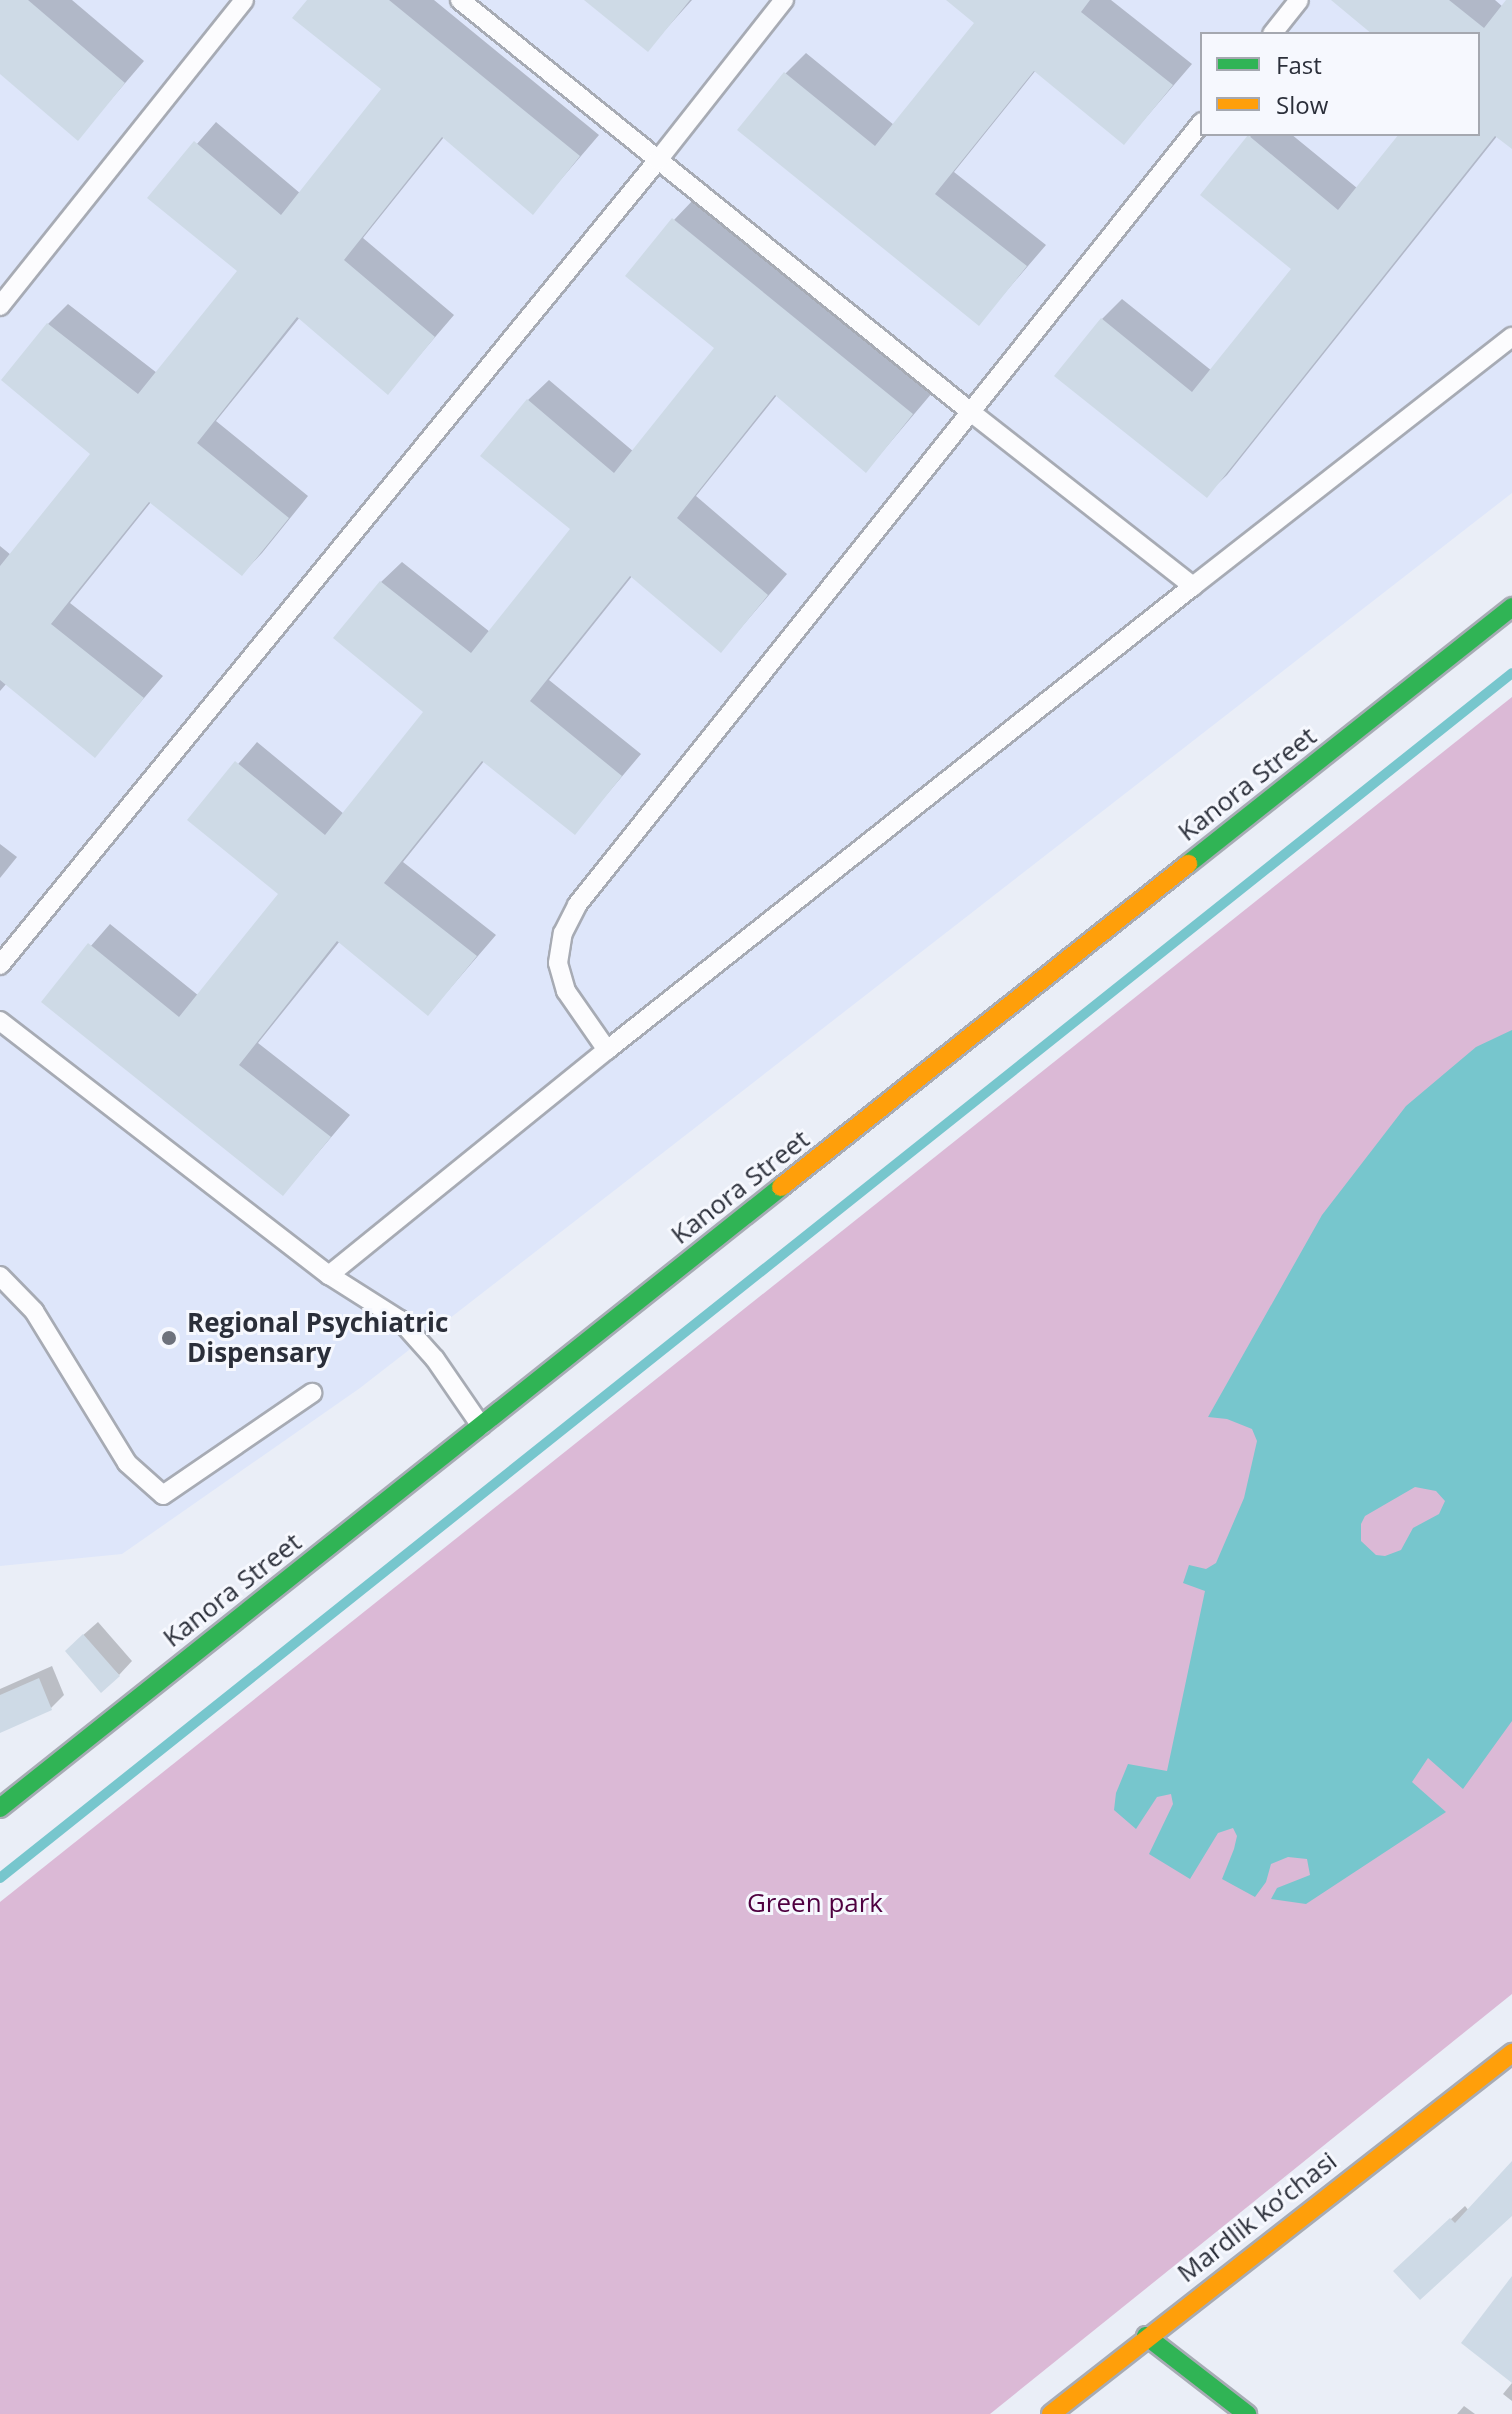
<!DOCTYPE html>
<meta charset="utf-8">
<style>
body{margin:0}
#map{position:relative;width:1512px;height:2414px;overflow:hidden;background:#eaeef7;font-family:"Open Sans",sans-serif}
div>[style]{position:absolute}
[style*='--x']{left:calc(var(--x)*1px);top:calc(var(--y)*1px);width:calc(var(--w)*1px);rotate:calc(var(--a)*1deg)}
.built>*{inset:0;background:#dee6fa}
.forest>*{inset:0;background:#dbb9d6}
.water>*{inset:0;background:#77c6cd}
.shadow>*{inset:0;background:#0003}
.stream>*{height:10px;margin:-5px;padding:0 5px;transform-origin:5px;border-radius:5px;background:#77c6cd}
.building>*{inset:0;background:#cedae6}
.roads{filter:drop-shadow(2px 0 #a7abb4) drop-shadow(-2px 0 #a7abb4) drop-shadow(0 2px #a7abb4) drop-shadow(0 -2px #a7abb4)}
.lane>*{height:18px;margin:-9px;padding:0 9px;transform-origin:9px;border-radius:9px;background:#fcfcfe}
.fast>*{height:18px;margin:-9px;padding:0 9px;transform-origin:9px;border-radius:9px;background:#30b455}
.slow>*{height:18px;margin:-9px;padding:0 9px;transform-origin:9px;border-radius:9px;background:#ff9f0a}
.dots>*{width:22px;height:22px;translate:-50% -50%;box-sizing:border-box;border:4px solid #f6f8fe;border-radius:50%}
span{translate:-50% -50%;white-space:nowrap;text-align:center;line-height:1.15;-webkit-text-stroke:6px #f6f8fe;paint-order:stroke}
.street-label{font-size:26px;color:#2b2f3a}
.poi-label{font-size:26px;color:#2b2f3a;font-weight:700}
.left{translate:0 -50%;text-align:left}
.park-label{font-size:26px;color:#4f0040}
.legend{position:absolute;left:1200px;top:32px;width:280px;height:104px;box-sizing:border-box;background:#f6f8fe;border:2px solid #a5a8b0;margin:0;padding:10px 14px;list-style:none;font-size:24px;color:#2b2f3a}
.legend li{display:flex;align-items:center;gap:16px;height:40px}
.legend b{width:40px;border:2px solid #a5a8b0}
</style>
<div id="map">
<div class="built">
<i style="clip-path:polygon(evenodd,0 0,1512px 0,1512px 493px,360px 1388px,122px 1554px,0 1566px,0 0,1202px 34px,1478px 34px,1478px 134px,1202px 134px,1202px 34px)"></i>
</div>
<div class="forest">
<i style="clip-path:polygon(1512px 697px,1512px 1994px,990px 2414px,0 2414px,0 1902px)"></i>
</div>
<div class="water">
<i style="clip-path:polygon(evenodd,1512px 1030px,1512px 1721px,1463px 1789px,1428px 1758px,1412px 1782px,1446px 1812px,1306px 1904px,1271px 1899px,1277px 1888px,1310px 1875px,1307px 1859px,1288px 1857px,1271px 1864px,1266px 1882px,1255px 1897px,1222px 1879px,1234px 1849px,1237px 1836px,1233px 1828px,1218px 1833px,1190px 1879px,1149px 1854px,1173px 1804px,1171px 1794px,1157px 1797px,1136px 1829px,1114px 1810px,1116px 1793px,1128px 1764px,1167px 1771px,1205px 1591px,1183px 1583px,1189px 1565px,1206px 1569px,1216px 1563px,1244px 1498px,1257px 1441px,1252px 1429px,1227px 1419px,1208px 1417px,1322px 1215px,1406px 1106px,1476px 1047px,1512px 1030px,1415px 1487px,1436px 1491px,1445px 1501px,1439px 1514px,1413px 1528px,1401px 1550px,1385px 1556px,1376px 1555px,1361px 1541px,1361px 1524px,1365px 1516px,1415px 1487px)"></i>
</div>
<div class="shadow">
<i style="clip-path:polygon(0 0,72px 0,144px 61px,78px 138px,0 71px)"></i>
<i style="clip-path:polygon(309px 0,434px 0,599px 135px,533px 212px,444px 137px,363px 238px,454px 315px,388px 392px,300px 317px,216px 421px,308px 496px,262px 553px,242px 574px,151px 502px,70px 603px,163px 676px,95px 755px,7px 683px,0 691px,0 546px,11px 555px,93px 453px,48px 324px,68px 304px,157px 373px,240px 270px,150px 198px,216px 122px,301px 194px,384px 89px)"></i>
<i style="clip-path:polygon(587px 0,692px 0,648px 49px)"></i>
<i style="clip-path:polygon(949px 0,1111px 0,1192px 64px,1124px 143px,1036px 70px,954px 172px,1046px 245px,979px 323px,785px 74px,806px 53px,894px 125px,977px 23px)"></i>
<i style="clip-path:polygon(1359px 0,1495px 0,1503px 7px,1512px 0,1512px 147px,1498px 135px,1227px 475px,1206px 495px,1102px 319px,1122px 299px,1212px 371px,1294px 268px,1250px 137px,1252px 134px,1291px 134px,1357px 188px,1401px 134px,1478px 134px,1478px 34px,1375px 34px)"></i>
<i style="clip-path:polygon(694px 199px,932px 393px,866px 471px,777px 395px,696px 496px,787px 574px,721px 651px,633px 575px,549px 680px,641px 754px,575px 832px,485px 760px,403px 862px,496px 935px,428px 1014px,340px 941px,258px 1043px,350px 1115px,283px 1194px,43px 1001px,110px 924px,199px 996px,281px 894px,190px 820px,257px 742px,344px 814px,426px 712px,381px 582px,402px 562px,490px 632px,573px 528px,528px 400px,549px 380px,634px 452px,717px 348px,674px 220px)"></i>
<i style="clip-path:polygon(0 844px,17px 857px,0 878px)"></i>
<i style="clip-path:polygon(98px 1622px,132px 1661px,119px 1675px,81px 1637px)"></i>
<i style="clip-path:polygon(52px 1666px,64px 1695px,51px 1708px,0 1718px,0 1689px)"></i>
<i style="clip-path:polygon(1512px 2164px,1512px 2213px,1409px 2258px,1465px 2206px,1469px 2211px)"></i>
<i style="clip-path:polygon(1512px 2383px,1512px 2401px,1503px 2394px)"></i>
<i style="clip-path:polygon(1464px 2406px,1475px 2414px,1457px 2414px)"></i>
</div>
<div class="stream">
<i style="--x:0;--y:1878;--w:1933;--a:-38.55"></i>
</div>
<div class="building">
<i style="clip-path:polygon(0 0,28px 0,125px 83px,78px 141px,0 74px)"></i>
<i style="clip-path:polygon(307px 0,389px 0,580px 156px,533px 215px,442px 137px,344px 260px,435px 337px,388px 395px,297px 317px,197px 443px,289px 518px,242px 576px,149px 502px,51px 624px,144px 698px,95px 758px,0 680px,0 566px,90px 454px,1px 380px,47px 323px,138px 394px,237px 271px,147px 198px,194px 141px,281px 215px,381px 89px,292px 18px)"></i>
<i style="clip-path:polygon(584px 0,690px 0,648px 52px)"></i>
<i style="clip-path:polygon(946px 0,1090px 0,1081px 12px,1173px 85px,1124px 145px,1034px 71px,935px 194px,1027px 266px,979px 326px,737px 130px,784px 72px,875px 146px,974px 23px)"></i>
<i style="clip-path:polygon(1331px 0,1449px 0,1484px 28px,1506px 0,1512px 0,1512px 149px,1495px 136px,1207px 498px,1054px 376px,1101px 318px,1192px 392px,1291px 269px,1200px 195px,1248px 135px,1338px 210px,1399px 134px,1478px 134px,1479px 34px,1372px 34px)"></i>
<i style="clip-path:polygon(672px 218px,913px 414px,866px 473px,775px 395px,677px 518px,768px 595px,721px 653px,630px 576px,530px 701px,622px 776px,575px 835px,482px 761px,384px 883px,477px 956px,428px 1016px,337px 941px,239px 1065px,331px 1137px,283px 1196px,41px 1002px,88px 943px,179px 1017px,278px 894px,187px 820px,235px 761px,325px 835px,423px 712px,333px 638px,380px 581px,471px 653px,570px 529px,480px 456px,527px 399px,614px 473px,714px 348px,625px 276px)"></i>
<i style="clip-path:polygon(83px 1634px,120px 1676px,101px 1693px,65px 1651px)"></i>
<i style="clip-path:polygon(39px 1678px,52px 1710px,0 1733px,0 1695px)"></i>
<i style="clip-path:polygon(1512px 2161px,1512px 2216px,1420px 2300px,1393px 2271px,1450px 2218px,1455px 2223px)"></i>
<i style="clip-path:polygon(1512px 2276px,1512px 2383px,1461px 2343px)"></i>
</div>
<div class="roads">
<div class="lane">
<i style="--x:460;--y:0;--w:658;--a:38.89"></i>
<i style="--x:972;--y:413;--w:281;--a:38.1"></i>
<i style="--x:1193;--y:586;--w:405;--a:-38"></i>
<i style="--x:1272;--y:34;--w:43;--a:-51.5"></i>
<i style="--x:0;--y:306;--w:391;--a:-51.4"></i>
<i style="--x:0;--y:965;--w:1040;--a:-50.74"></i>
<i style="--x:658;--y:160;--w:204;--a:-51.8"></i>
<i style="--x:0;--y:1021;--w:416;--a:37.7"></i>
<i style="--x:329;--y:1275;--w:84;--a:32.4"></i>
<i style="--x:400;--y:1320;--w:52;--a:48.1"></i>
<i style="--x:435;--y:1359;--w:81;--a:55.5"></i>
<i style="--x:607;--y:1050;--w:747;--a:-38.37"></i>
<i style="--x:329;--y:1275;--w:358;--a:-39"></i>
<i style="--x:607;--y:1050;--w:72;--a:-124.8"></i>
<i style="--x:566;--y:991;--w:29;--a:-106"></i>
<i style="--x:558;--y:963;--w:30;--a:-81"></i>
<i style="--x:563;--y:933;--w:31;--a:-63"></i>
<i style="--x:577;--y:905;--w:1002;--a:-51.4"></i>
<i style="--x:0;--y:1276;--w:49;--a:45.8"></i>
<i style="--x:34;--y:1311;--w:178;--a:58.5"></i>
<i style="--x:127;--y:1463;--w:48;--a:41.6"></i>
<i style="--x:163;--y:1495;--w:181;--a:-34.4"></i>
</div>
<div class="fast">
<i style="--x:1188;--y:864;--w:414;--a:-38.4"></i>
<i style="--x:0;--y:1808;--w:998;--a:-38.49"></i>
<i style="--x:1146;--y:2336;--w:128;--a:37.7"></i>
</div>
<div class="slow">
<i style="--x:781;--y:1187;--w:520;--a:-38.44"></i>
<i style="--x:1051;--y:2414;--w:586;--a:-38.06"></i>
</div>
</div>
<div class="dots">
<i style="left:169px;top:1338px;background:#6e727c"></i>
</div>
<div class="street-label">
<span style="left:1247px;top:784px;rotate:-38deg">Kanora Street</span>
<span style="left:740px;top:1187px;rotate:-38deg">Kanora Street</span>
<span style="left:232px;top:1590px;rotate:-38deg">Kanora Street</span>
<span style="left:1257px;top:2217px;rotate:-38deg">Mardlik ko‘chasi</span>
</div>
<div class="poi-label">
<span class="left" style="left:187px;top:1338px">Regional Psychiatric<br>Dispensary</span>
</div>
<div class="park-label">
<span style="left:815px;top:1903px">Green park</span>
</div>
<ul class="legend">
<li><b style="height:10px;background:#30b455"></b>Fast</li>
<li><b style="height:10px;background:#ff9f0a"></b>Slow</li>
</ul>
</div>
